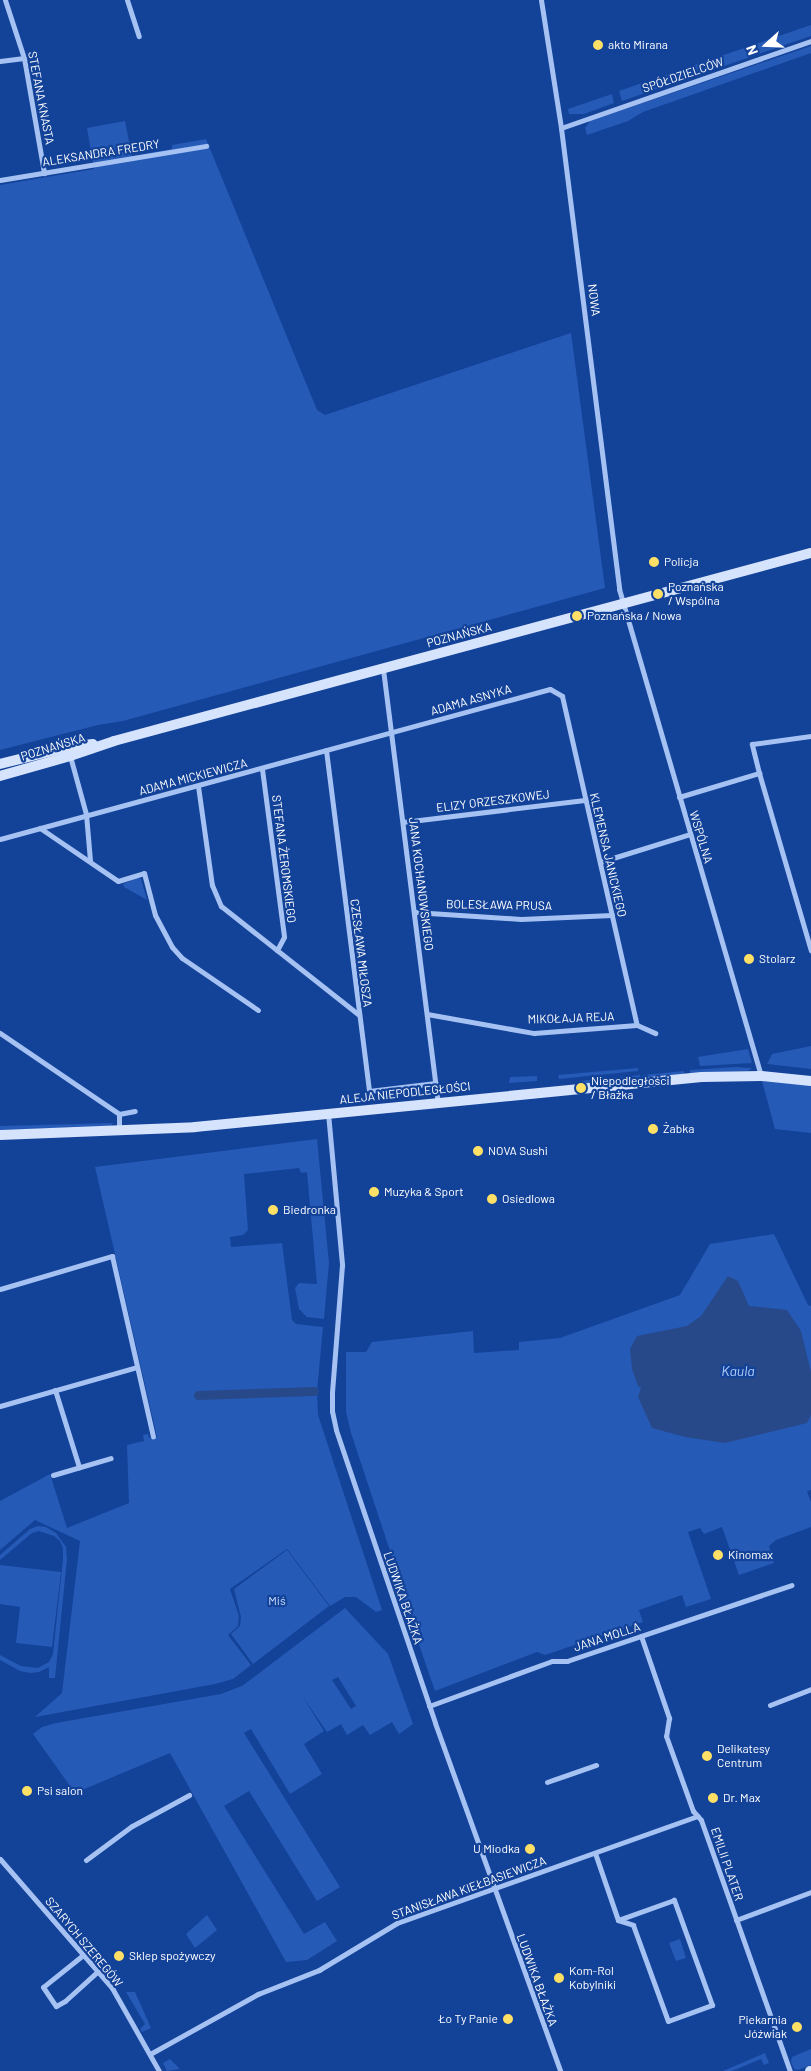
<!DOCTYPE html>
<meta charset="utf-8">
<style>
body{margin:0}
#map{position:relative;width:811px;height:2071px;overflow:hidden;background:#134299;font-family:Barlow,sans-serif}
div>[style]{position:absolute}
[style*='--x']{left:calc(var(--x)*1px);top:calc(var(--y)*1px);width:calc(var(--w)*1px);rotate:calc(var(--a)*1deg)}
.green>*{inset:0;background:#265ab7}
.water>*{inset:0;background:#27498a}
.canal>*{height:9px;margin:-4.5px;padding:0 4.5px;transform-origin:4.5px;border-radius:4.5px;background:#27498a}
.street>*{height:5px;margin:-2.5px;padding:0 2.5px;transform-origin:2.5px;border-radius:2.5px;background:#a5c2f3}
.secondary>*{height:10px;margin:-5px;padding:0 5px;transform-origin:5px;border-radius:5px;background:#d5e3fd}
.dots>*{width:14px;height:14px;translate:-50% -50%;box-sizing:border-box;border:2px solid #134299;border-radius:50%}
span{translate:-50% -50%;white-space:nowrap;text-align:center;line-height:1.15;-webkit-text-stroke:4.5px #134299;paint-order:stroke}
.poi-label{font-size:12px;color:#fff}
.left{translate:0 -50%;text-align:left}
.right{translate:-100% -50%;text-align:right}
.street-label{font-size:12px;color:#fff}
.park-label{font-size:12px;color:#cddffd}
.water-label{font-size:14px;color:#b2ccfa;font-style:italic}
.north{position:absolute;left:741px;top:20px;width:50px;height:50px;-webkit-text-stroke:4px #134299;paint-order:stroke;rotate:250deg;font-size:14px;font-weight:700;line-height:20px;text-align:center;color:#fff}
.north::after{content:'';display:block;margin:auto;width:18px;height:22px;background:#fff;clip-path:polygon(50% 0,100% 100%,50% 72%,0 100%)}
</style>
<div id="map">
<div class="green">
<i style="clip-path:polygon(811px 25px,811px 36px,686px 79px,683px 69px)"></i>
<i style="clip-path:polygon(811px 46px,811px 53px,643px 112px,628px 121px,587px 135px,585px 128px,590px 121px)"></i>
<i style="clip-path:polygon(674px 72px,677px 82px,622px 101px,619px 91px)"></i>
<i style="clip-path:polygon(612px 94px,614px 103px,584px 114px,569px 114px,568px 109px)"></i>
<i style="clip-path:polygon(125px 121px,132px 156px,172px 149px,172px 145px,206px 139px,317px 410px,325px 415px,571px 333px,605px 588px,123px 721px,98px 725px,0 750px,0 185px,94px 169px,87px 128px)"></i>
<i style="clip-path:polygon(138px 878px,141px 879px,147px 900px,124px 887px,123px 884px)"></i>
<i style="clip-path:polygon(811px 1046px,811px 1069px,767px 1064px,772px 1054px)"></i>
<i style="clip-path:polygon(748px 1049px,752px 1063px,700px 1066px,698px 1057px)"></i>
<i style="clip-path:polygon(736px 1067px,752px 1068px,748px 1071px,690px 1074px,690px 1070px)"></i>
<i style="clip-path:polygon(638px 1068px,638px 1071px,559px 1079px,558px 1075px)"></i>
<i style="clip-path:polygon(684px 1071px,684px 1074px,642px 1078px,643px 1075px)"></i>
<i style="clip-path:polygon(640px 1075px,640px 1078px,584px 1084px,581px 1081px)"></i>
<i style="clip-path:polygon(537px 1076px,537px 1081px,509px 1083px,510px 1077px)"></i>
<i style="clip-path:polygon(762px 1081px,811px 1085px,811px 1133px,775px 1129px)"></i>
<i style="clip-path:polygon(113px 1123px,111px 1126px,0 1130px,0 1126px)"></i>
<i style="clip-path:polygon(317px 1139px,329px 1263px,324px 1319px,307px 1317px,299px 1309px,295px 1288px,299px 1283px,317px 1284px,307px 1172px,301px 1173px,299px 1168px,244px 1174px,248px 1230px,243px 1235px,230px 1237px,231px 1247px,282px 1243px,292px 1320px,296px 1324px,323px 1327px,317px 1391px,318px 1415px,382px 1610px,376px 1612px,356px 1597px,345px 1597px,330px 1606px,287px 1549px,230px 1589px,239px 1616px,238px 1626px,228px 1635px,251px 1665px,233px 1679px,215px 1684px,35px 1717px,62px 1693px,80px 1541px,35px 1520px,0 1550px,0 1501px,50px 1474px,67px 1528px,129px 1503px,127px 1445px,144px 1441px,143px 1435px,148px 1434px,149px 1438px,157px 1437px,95px 1167px)"></i>
<i style="clip-path:polygon(774px 1234px,808px 1305px,811px 1306px,811px 1490px,807px 1491px,811px 1502px,811px 1527px,776px 1540px,769px 1546px,774px 1563px,739px 1575px,722px 1527px,704px 1534px,700px 1528px,688px 1532px,711px 1599px,686px 1607px,682px 1595px,639px 1610px,643px 1622px,545px 1655px,537px 1652px,435px 1691px,405px 1604px,400px 1605px,398px 1599px,405px 1596px,351px 1433px,346px 1412px,346px 1352px,366px 1352px,372px 1342px,473px 1331px,474px 1353px,519px 1350px,519px 1342px,560px 1338px,680px 1295px,710px 1244px)"></i>
<i style="clip-path:polygon(38px 1526px,46px 1527px,56px 1533px,66px 1547px,67px 1559px,55px 1678px,49px 1678px,49px 1667px,39px 1672px,30px 1673px,20px 1671px,0 1660px,0 1655px,21px 1666px,38px 1668px,49px 1662px,53px 1654px,63px 1559px,63px 1548px,60px 1541px,54px 1536px,39px 1531px,32px 1533px,0 1560px,0 1555px,30px 1529px)"></i>
<i style="clip-path:polygon(287px 1550px,329px 1606px,253px 1664px,231px 1634px,240px 1626px,241px 1617px,234px 1589px)"></i>
<i style="clip-path:polygon(0 1565px,61px 1572px,52px 1647px,16px 1643px,20px 1607px,0 1604px)"></i>
<i style="clip-path:polygon(evenodd,345px 1608px,388px 1654px,413px 1724px,399px 1734px,392px 1722px,370px 1735px,363px 1725px,347px 1735px,341px 1724px,327px 1732px,303px 1697px,324px 1731px,304px 1744px,322px 1774px,290px 1794px,251px 1729px,244px 1733px,340px 1887px,317px 1901px,249px 1791px,224px 1806px,304px 1934px,325px 1922px,337px 1941px,307px 1960px,286px 1962px,170px 1753px,75px 1793px,33px 1734px,42px 1727px,56px 1723px,221px 1694px,242px 1686px,345px 1608px,338px 1677px,356px 1706px,351px 1709px,332px 1680px,338px 1677px)"></i>
<i style="clip-path:polygon(207px 1915px,217px 1930px,195px 1948px,186px 1934px)"></i>
<i style="clip-path:polygon(680px 1939px,686px 1958px,676px 1961px,669px 1943px)"></i>
<i style="clip-path:polygon(126px 1992px,135px 1992px,151px 2028px,142px 2032px,140px 2029px,145px 2024px)"></i>
<i style="clip-path:polygon(811px 2049px,811px 2065px,798px 2070px,794px 2069px,791px 2062px,792px 2057px)"></i>
<i style="clip-path:polygon(765px 2053px,769px 2063px,764px 2065px,761px 2059px,732px 2071px,723px 2071px)"></i>
<i style="clip-path:polygon(170px 2059px,180px 2069px,167px 2071px,163px 2063px)"></i>
</div>
<div class="water">
<i style="clip-path:polygon(728px 1276px,738px 1281px,749px 1306px,787px 1310px,801px 1331px,811px 1372px,811px 1415px,807px 1423px,725px 1443px,685px 1437px,652px 1428px,638px 1397px,641px 1388px,638px 1386px,632px 1369px,630px 1349px,637px 1336px,687px 1326px,701px 1316px)"></i>
</div>
<div class="canal">
<i style="--x:198;--y:1395;--w:116;--a:-2"></i>
</div>
<div class="street">
<i style="--x:5;--y:0;--w:61;--a:71.9"></i>
<i style="--x:24;--y:58;--w:117;--a:80.1"></i>
<i style="--x:127;--y:0;--w:38;--a:72"></i>
<i style="--x:541;--y:0;--w:130;--a:81.1"></i>
<i style="--x:561;--y:128;--w:465;--a:82.8"></i>
<i style="--x:619;--y:589;--w:507;--a:73.74"></i>
<i style="--x:0;--y:61;--w:24;--a:-7"></i>
<i style="--x:561;--y:128;--w:265;--a:-19.2"></i>
<i style="--x:0;--y:180;--w:209;--a:-9.4"></i>
<i style="--x:383;--y:669;--w:436;--a:82.8"></i>
<i style="--x:326;--y:750;--w:344;--a:82.8"></i>
<i style="--x:369;--y:1091;--w:67;--a:-6.8"></i>
<i style="--x:70;--y:756;--w:60;--a:74.6"></i>
<i style="--x:86;--y:814;--w:47;--a:85.1"></i>
<i style="--x:262;--y:769;--w:169;--a:82.5"></i>
<i style="--x:284;--y:937;--w:15;--a:118"></i>
<i style="--x:759;--y:773;--w:30;--a:-104"></i>
<i style="--x:752;--y:744;--w:60;--a:-7.7"></i>
<i style="--x:198;--y:786;--w:100;--a:82"></i>
<i style="--x:212;--y:885;--w:23;--a:67"></i>
<i style="--x:221;--y:906;--w:176;--a:38.3"></i>
<i style="--x:679;--y:797;--w:84;--a:-16.7"></i>
<i style="--x:759;--y:773;--w:185;--a:73.7"></i>
<i style="--x:403;--y:822;--w:183;--a:-6.9"></i>
<i style="--x:40;--y:828;--w:94;--a:34.2"></i>
<i style="--x:118;--y:881;--w:27;--a:-17"></i>
<i style="--x:144;--y:873;--w:43;--a:75.3"></i>
<i style="--x:155;--y:915;--w:36;--a:62"></i>
<i style="--x:172;--y:947;--w:15;--a:48"></i>
<i style="--x:182;--y:958;--w:92;--a:34.4"></i>
<i style="--x:0;--y:839;--w:570;--a:-15.26"></i>
<i style="--x:550;--y:689;--w:14;--a:30"></i>
<i style="--x:562;--y:696;--w:337;--a:77.2"></i>
<i style="--x:600;--y:862;--w:94;--a:-17.3"></i>
<i style="--x:414;--y:912;--w:107;--a:3.7"></i>
<i style="--x:521;--y:919;--w:91;--a:-2.5"></i>
<i style="--x:427;--y:1014;--w:109;--a:10.1"></i>
<i style="--x:534;--y:1033;--w:103;--a:-4.4"></i>
<i style="--x:637;--y:1025;--w:20;--a:24"></i>
<i style="--x:0;--y:1033;--w:144;--a:34.2"></i>
<i style="--x:328;--y:1113;--w:153;--a:84.7"></i>
<i style="--x:342;--y:1265;--w:128;--a:94.5"></i>
<i style="--x:332;--y:1393;--w:18;--a:90"></i>
<i style="--x:332;--y:1411;--w:19;--a:78"></i>
<i style="--x:336;--y:1430;--w:309;--a:71.3"></i>
<i style="--x:435;--y:1723;--w:370;--a:70.2"></i>
<i style="--x:119;--y:1114;--w:16;--a:-11"></i>
<i style="--x:119;--y:1131;--w:17;--a:-90"></i>
<i style="--x:0;--y:1289;--w:117;--a:-16.4"></i>
<i style="--x:112;--y:1256;--w:185;--a:77.2"></i>
<i style="--x:55;--y:1390;--w:81;--a:72.7"></i>
<i style="--x:0;--y:1406;--w:142;--a:-15.9"></i>
<i style="--x:53;--y:1475;--w:60;--a:-16.3"></i>
<i style="--x:641;--y:1636;--w:87;--a:71.1"></i>
<i style="--x:669;--y:1718;--w:18;--a:99"></i>
<i style="--x:666;--y:1736;--w:80;--a:70.2"></i>
<i style="--x:693;--y:1811;--w:12;--a:48"></i>
<i style="--x:701;--y:1820;--w:266;--a:70.5"></i>
<i style="--x:770;--y:1705;--w:44;--a:-21.3"></i>
<i style="--x:429;--y:1706;--w:131;--a:-20.1"></i>
<i style="--x:552;--y:1661;--w:15;--a:0"></i>
<i style="--x:567;--y:1661;--w:237;--a:-18.7"></i>
<i style="--x:547;--y:1782;--w:52;--a:-19.1"></i>
<i style="--x:595;--y:1853;--w:71;--a:71.1"></i>
<i style="--x:618;--y:1920;--w:16;--a:18"></i>
<i style="--x:633;--y:1925;--w:102;--a:70"></i>
<i style="--x:668;--y:2021;--w:47;--a:-20"></i>
<i style="--x:712;--y:2005;--w:112;--a:-109.9"></i>
<i style="--x:674;--y:1900;--w:59;--a:160.3"></i>
<i style="--x:0;--y:1859;--w:171;--a:49"></i>
<i style="--x:112;--y:1988;--w:95;--a:60.5"></i>
<i style="--x:86;--y:1860;--w:57;--a:-36.5"></i>
<i style="--x:132;--y:1826;--w:65;--a:-28.5"></i>
<i style="--x:736;--y:1920;--w:80;--a:-20.5"></i>
<i style="--x:83;--y:1955;--w:51;--a:141.3"></i>
<i style="--x:43;--y:1987;--w:23;--a:56"></i>
<i style="--x:56;--y:2006;--w:10;--a:-29"></i>
<i style="--x:65;--y:2001;--w:43;--a:-42.2"></i>
<i style="--x:150;--y:2054;--w:124;--a:-29.1"></i>
<i style="--x:258;--y:1994;--w:66;--a:-21.5"></i>
<i style="--x:319;--y:1970;--w:91;--a:-31.1"></i>
<i style="--x:397;--y:1923;--w:319;--a:-19.6"></i>
</div>
<div class="secondary">
<i style="--x:0;--y:764;--w:70;--a:-14"></i>
<i style="--x:68;--y:747;--w:25;--a:-7"></i>
<i style="--x:0;--y:776;--w:73;--a:-15.9"></i>
<i style="--x:70;--y:756;--w:46;--a:-18.8"></i>
<i style="--x:114;--y:741;--w:722;--a:-15.1"></i>
<i style="--x:0;--y:1135;--w:195;--a:-2.3"></i>
<i style="--x:195;--y:1127;--w:509;--a:-5.63"></i>
<i style="--x:702;--y:1077;--w:59;--a:-1"></i>
<i style="--x:761;--y:1076;--w:50;--a:5.7"></i>
<i style="--x:810;--y:2071;--w:1;--a:0"></i>
</div>
<div class="dots">
<i style="left:598px;top:45px;background:#ffe067"></i>
<i style="left:654px;top:562px;background:#ffe067"></i>
<i style="left:658px;top:594px;background:#ffe067"></i>
<i style="left:577px;top:616px;background:#ffe067"></i>
<i style="left:749px;top:959px;background:#ffe067"></i>
<i style="left:581px;top:1088px;background:#ffe067"></i>
<i style="left:653px;top:1129px;background:#ffe067"></i>
<i style="left:478px;top:1151px;background:#ffe067"></i>
<i style="left:374px;top:1192px;background:#ffe067"></i>
<i style="left:492px;top:1199px;background:#ffe067"></i>
<i style="left:273px;top:1210px;background:#ffe067"></i>
<i style="left:718px;top:1555px;background:#ffe067"></i>
<i style="left:707px;top:1756px;background:#ffe067"></i>
<i style="left:27px;top:1791px;background:#ffe067"></i>
<i style="left:713px;top:1798px;background:#ffe067"></i>
<i style="left:530px;top:1849px;background:#ffe067"></i>
<i style="left:119px;top:1956px;background:#ffe067"></i>
<i style="left:559px;top:1978px;background:#ffe067"></i>
<i style="left:508px;top:2019px;background:#ffe067"></i>
<i style="left:797px;top:2027px;background:#ffe067"></i>
</div>
<div class="poi-label">
<span class="left" style="left:608px;top:45px">akto Mirana</span>
<span class="left" style="left:664px;top:562px">Policja</span>
<span class="left" style="left:668px;top:594px">Poznańska<br>/ Wspólna</span>
<span class="left" style="left:587px;top:616px">Poznańska / Nowa</span>
<span class="left" style="left:759px;top:959px">Stolarz</span>
<span class="left" style="left:591px;top:1088px">Niepodległości<br>/ Błażka</span>
<span class="left" style="left:663px;top:1129px">Żabka</span>
<span class="left" style="left:488px;top:1151px">NOVA Sushi</span>
<span class="left" style="left:384px;top:1192px">Muzyka &amp; Sport</span>
<span class="left" style="left:502px;top:1199px">Osiedlowa</span>
<span class="left" style="left:283px;top:1210px">Biedronka</span>
<span class="left" style="left:728px;top:1555px">Kinomax</span>
<span class="left" style="left:717px;top:1756px">Delikatesy<br>Centrum</span>
<span class="left" style="left:37px;top:1791px">Psi salon</span>
<span class="left" style="left:723px;top:1798px">Dr. Max</span>
<span class="right" style="left:520px;top:1849px">U Miodka</span>
<span class="left" style="left:129px;top:1956px">Sklep spożywczy</span>
<span class="left" style="left:569px;top:1978px">Kom-Rol<br>Kobylniki</span>
<span class="right" style="left:498px;top:2019px">Ło Ty Panie</span>
<span class="right" style="left:787px;top:2027px">Piekarnia<br>Jóźwiak</span>
</div>
<div class="street-label">
<span style="left:683px;top:75px;rotate:-19deg">SPÓŁDZIELCÓW</span>
<span style="left:41px;top:98px;rotate:79deg">STEFANA KNASTA</span>
<span style="left:101px;top:153px;rotate:-9deg">ALEKSANDRA FREDRY</span>
<span style="left:594px;top:300px;rotate:83deg">NOWA</span>
<span style="left:459px;top:635px;rotate:-15deg">POZNAŃSKA</span>
<span style="left:471px;top:700px;rotate:-16deg">ADAMA ASNYKA</span>
<span style="left:53px;top:747px;rotate:-17deg">POZNAŃSKA</span>
<span style="left:193px;top:777px;rotate:-15deg">ADAMA MICKIEWICZA</span>
<span style="left:493px;top:801px;rotate:-7deg">ELIZY ORZESZKOWEJ</span>
<span style="left:701px;top:837px;rotate:73deg">WSPÓLNA</span>
<span style="left:608px;top:855px;rotate:77deg">KLEMENSA JANICKIEGO</span>
<span style="left:284px;top:859px;rotate:83deg">STEFANA ŻEROMSKIEGO</span>
<span style="left:421px;top:884px;rotate:83deg">JANA KOCHANOWSKIEGO</span>
<span style="left:499px;top:905px;rotate:1deg">BOLESŁAWA PRUSA</span>
<span style="left:361px;top:953px;rotate:83deg">CZESŁAWA MIŁOSZA</span>
<span style="left:571px;top:1018px;rotate:-2deg">MIKOŁAJA REJA</span>
<span style="left:405px;top:1093px;rotate:-6deg">ALEJA NIEPODLEGŁOŚCI</span>
<span style="left:403px;top:1598px;rotate:71deg">LUDWIKA BŁAŻKA</span>
<span style="left:607px;top:1637px;rotate:-18deg">JANA MOLLA</span>
<span style="left:727px;top:1864px;rotate:71deg">EMILII PLATER</span>
<span style="left:469px;top:1888px;rotate:-20deg">STANISŁAWA KIEŁBASIEWICZA</span>
<span style="left:84px;top:1942px;rotate:50deg">SZARYCH SZEREGÓW</span>
<span style="left:537px;top:1980px;rotate:70deg">LUDWIKA BŁAŻKA</span>
</div>
<div class="park-label">
<span style="left:277px;top:1601px">Miś</span>
</div>
<div class="water-label">
<span style="left:738px;top:1371px">Kaula</span>
</div>
<div class="north">N</div>
</div>
